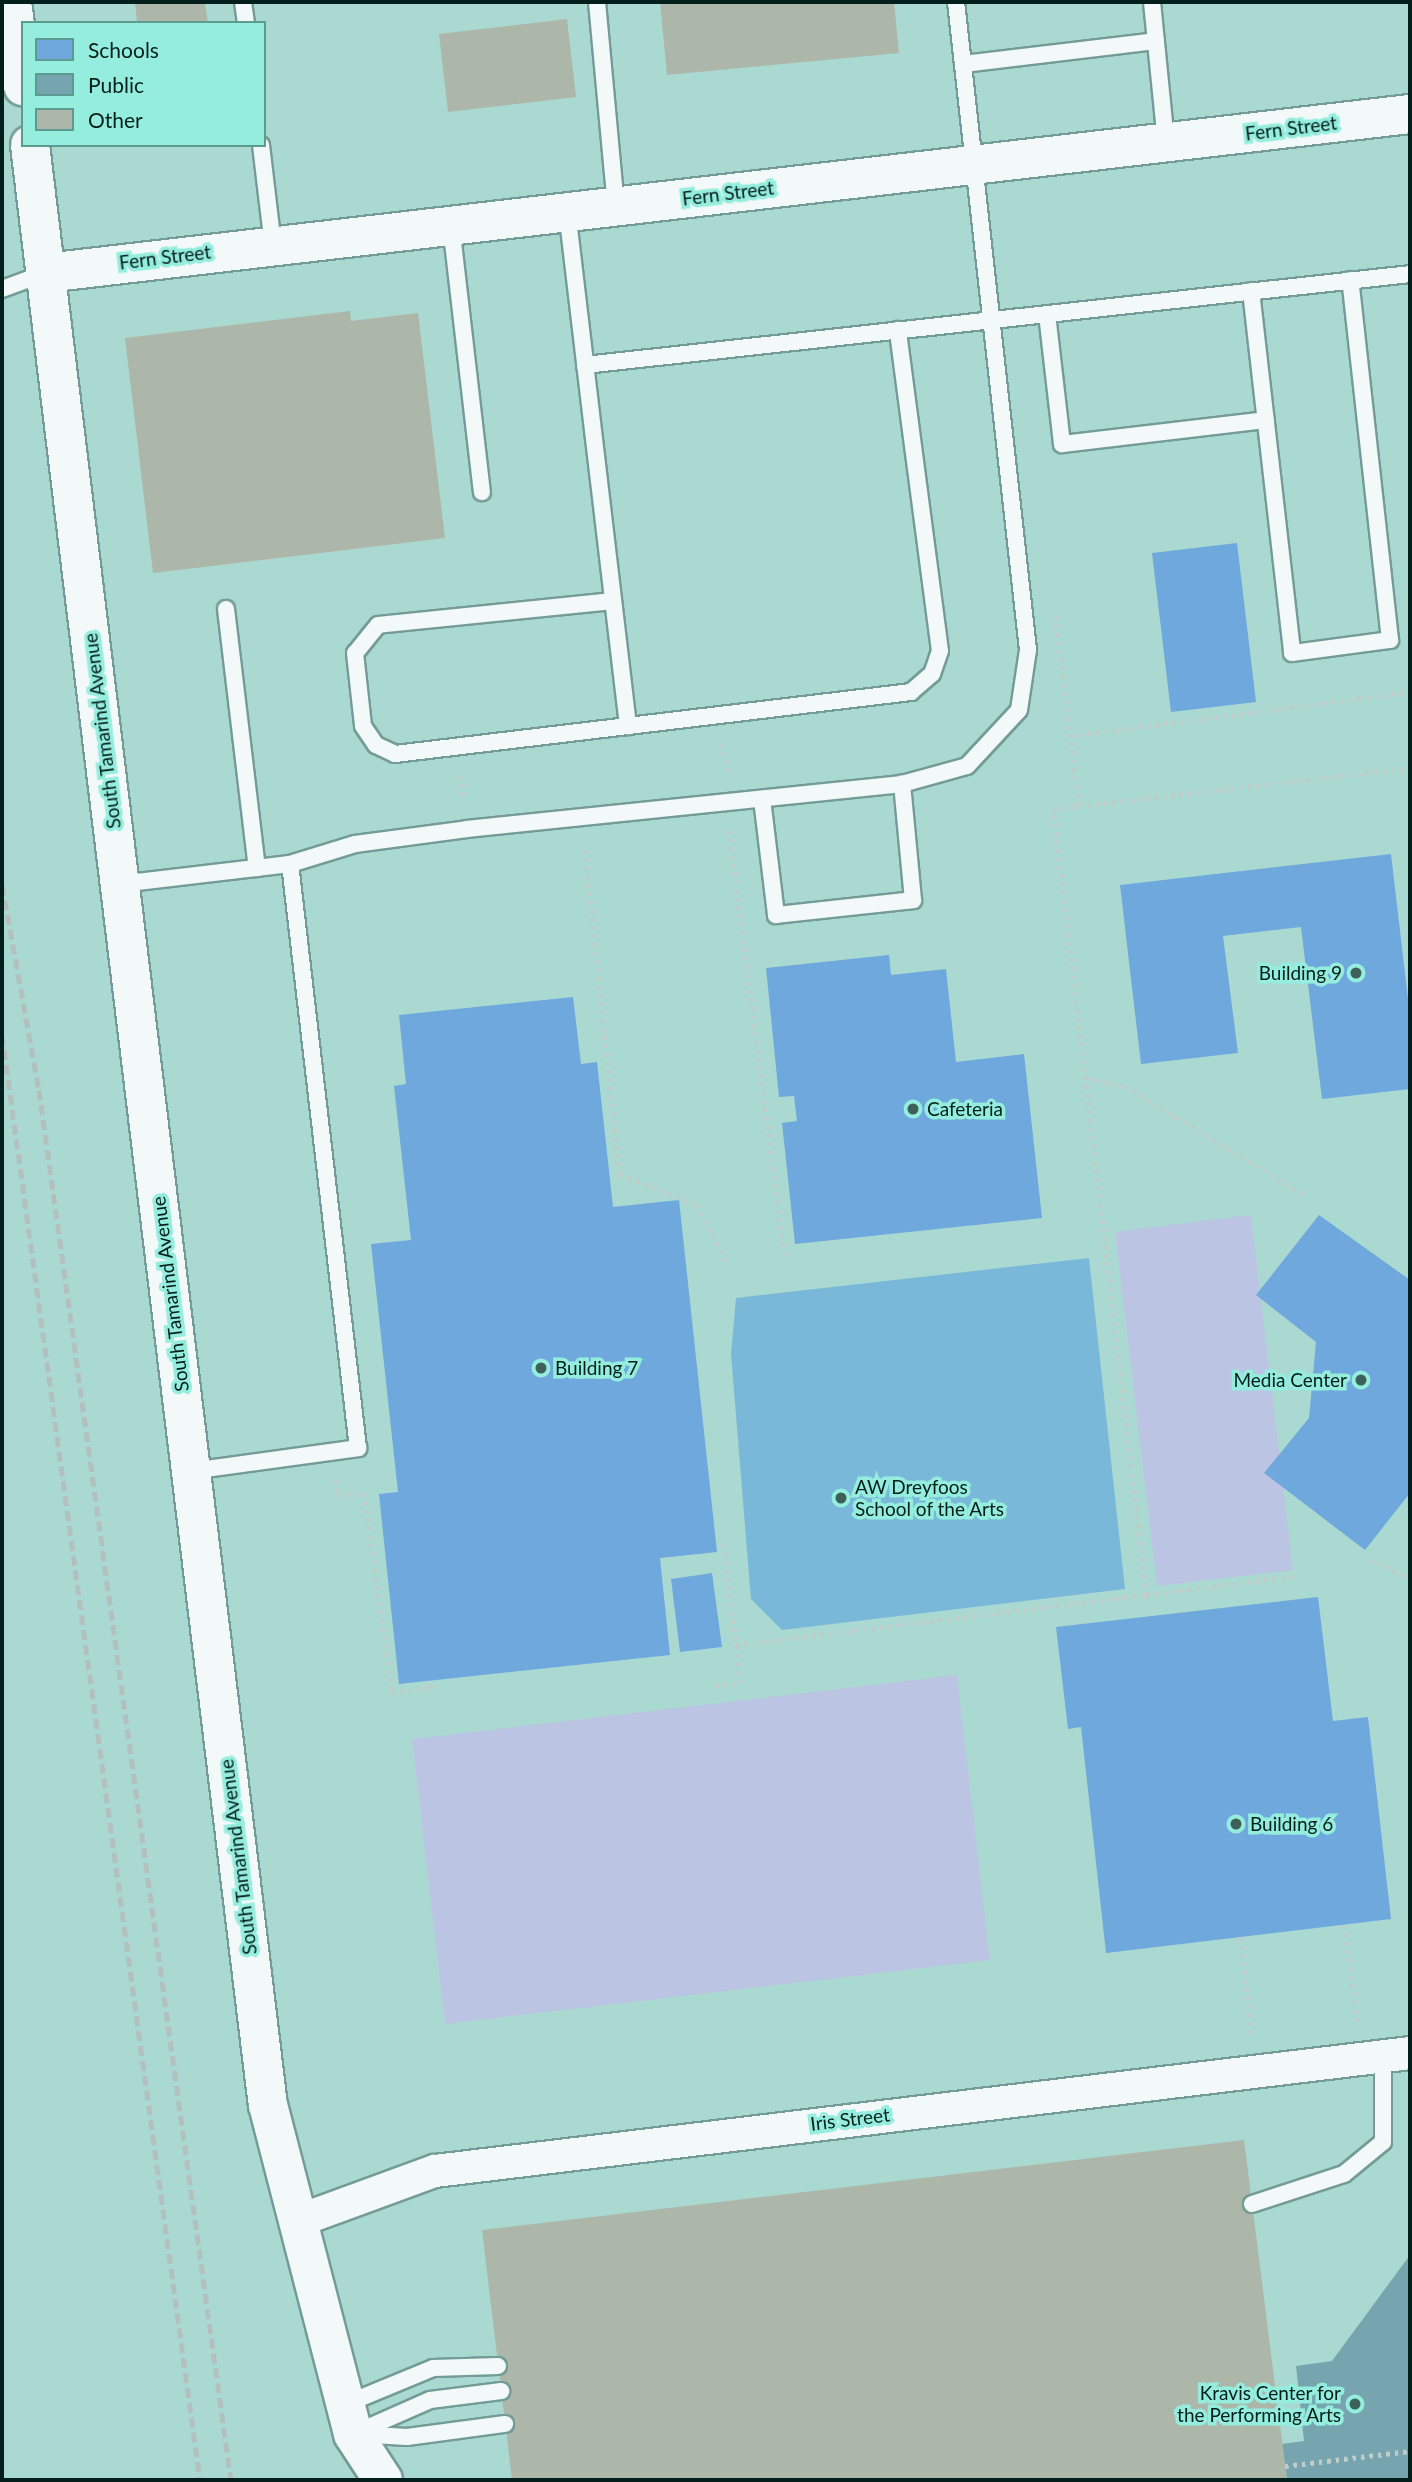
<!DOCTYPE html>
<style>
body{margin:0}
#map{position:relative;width:1412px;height:2482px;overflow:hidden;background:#a9d9d1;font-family:Lato,sans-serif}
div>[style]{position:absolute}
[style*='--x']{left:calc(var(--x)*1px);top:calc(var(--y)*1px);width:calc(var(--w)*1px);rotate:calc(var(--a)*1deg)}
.green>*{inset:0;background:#bbc4e3}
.water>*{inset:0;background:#79b8d9}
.schools>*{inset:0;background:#6fa8dc}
.public>*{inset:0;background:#76a5af}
.building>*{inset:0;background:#adb7a9}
.path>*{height:4.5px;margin-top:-2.25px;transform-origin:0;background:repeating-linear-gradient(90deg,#becdca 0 3.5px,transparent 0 8.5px)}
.roads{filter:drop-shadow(2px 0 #749c96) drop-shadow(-2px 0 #749c96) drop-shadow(0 2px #749c96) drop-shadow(0 -2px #749c96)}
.lane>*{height:16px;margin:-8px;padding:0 8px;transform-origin:8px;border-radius:8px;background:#f2f9f8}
.street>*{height:32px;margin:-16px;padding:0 16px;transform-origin:16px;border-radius:16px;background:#f2f9f8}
.secondary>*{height:38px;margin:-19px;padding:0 19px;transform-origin:19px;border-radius:19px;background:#f2f9f8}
.rail>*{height:5px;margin-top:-2.5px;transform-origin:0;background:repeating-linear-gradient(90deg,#b4c0be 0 10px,transparent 0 15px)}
.dots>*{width:19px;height:19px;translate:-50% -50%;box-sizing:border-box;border:4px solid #95edde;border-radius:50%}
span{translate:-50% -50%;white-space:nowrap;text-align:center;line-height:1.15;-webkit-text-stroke:7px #95edde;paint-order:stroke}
.street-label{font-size:19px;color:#031f1b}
.poi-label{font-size:19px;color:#031f1b}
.right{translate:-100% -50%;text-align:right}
.left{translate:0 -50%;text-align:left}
.frame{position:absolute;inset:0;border:4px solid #031f1b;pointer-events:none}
.legend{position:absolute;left:21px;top:21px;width:245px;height:126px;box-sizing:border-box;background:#95edde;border:2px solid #5b9b90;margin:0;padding:9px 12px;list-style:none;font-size:21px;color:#031f1b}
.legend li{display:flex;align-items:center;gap:14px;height:35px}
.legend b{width:35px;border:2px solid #5b9b90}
</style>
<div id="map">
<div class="green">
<i style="clip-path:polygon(1251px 1215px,1293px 1570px,1157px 1586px,1115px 1232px)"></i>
<i style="clip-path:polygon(957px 1675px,990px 1960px,445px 2024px,412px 1739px)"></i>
</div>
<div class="water">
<i style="clip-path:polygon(1089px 1258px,1125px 1589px,782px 1630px,751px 1599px,731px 1354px,736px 1298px)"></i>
</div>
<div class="schools">
<i style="clip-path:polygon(1237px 543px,1256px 702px,1171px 712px,1152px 553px)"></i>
<i style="clip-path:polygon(1391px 854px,1410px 1016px,1410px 1089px,1322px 1099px,1301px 927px,1223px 936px,1238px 1053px,1141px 1064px,1120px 885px)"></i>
<i style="clip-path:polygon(889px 955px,891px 975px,946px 969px,956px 1062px,1024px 1054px,1042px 1218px,795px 1244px,782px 1123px,797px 1121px,794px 1096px,779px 1097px,766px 968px)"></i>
<i style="clip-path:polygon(573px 997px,581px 1064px,597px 1062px,613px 1207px,679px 1200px,717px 1552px,660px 1558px,670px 1655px,399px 1684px,379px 1494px,398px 1492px,371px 1244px,411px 1240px,394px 1086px,406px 1084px,399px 1015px)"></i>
<i style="clip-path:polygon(1319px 1215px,1410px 1280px,1410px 1493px,1365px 1550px,1264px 1473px,1309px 1418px,1316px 1342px,1256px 1295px)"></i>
<i style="clip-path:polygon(712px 1573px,722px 1647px,680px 1652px,671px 1579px)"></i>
<i style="clip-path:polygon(1318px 1597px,1333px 1721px,1368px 1717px,1391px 1919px,1106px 1953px,1081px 1727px,1068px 1729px,1056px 1627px)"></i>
</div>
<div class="public">
<i style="clip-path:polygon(1410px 2255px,1410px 2480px,1287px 2480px,1282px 2444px,1304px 2441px,1296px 2366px,1332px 2361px)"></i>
</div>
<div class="building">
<i style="clip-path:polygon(135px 2px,205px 2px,208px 23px,137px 23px)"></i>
<i style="clip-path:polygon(660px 2px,894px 2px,899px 53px,667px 75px)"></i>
<i style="clip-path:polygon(567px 19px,576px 97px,448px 112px,439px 34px)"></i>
<i style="clip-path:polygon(350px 311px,351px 321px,418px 313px,445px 538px,153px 573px,125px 338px)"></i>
<i style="clip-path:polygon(1244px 2140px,1287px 2480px,512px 2480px,482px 2230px)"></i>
</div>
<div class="path">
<i style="--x:1056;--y:616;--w:191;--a:83.1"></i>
<i style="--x:1071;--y:736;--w:342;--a:-7.4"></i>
<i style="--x:721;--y:744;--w:33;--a:74"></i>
<i style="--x:461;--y:775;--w:26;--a:83"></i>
<i style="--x:729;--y:830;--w:433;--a:82.6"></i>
<i style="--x:585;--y:850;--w:327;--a:83.9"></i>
<i style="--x:620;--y:1175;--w:83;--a:21.3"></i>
<i style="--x:697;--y:1205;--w:68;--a:63.1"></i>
<i style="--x:1085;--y:1078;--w:41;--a:11.3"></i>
<i style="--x:1125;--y:1086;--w:213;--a:31.4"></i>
<i style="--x:335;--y:1480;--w:16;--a:79"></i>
<i style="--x:338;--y:1496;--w:26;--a:-7"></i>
<i style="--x:364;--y:1493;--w:202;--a:82"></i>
<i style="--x:392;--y:1693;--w:38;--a:-9"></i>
<i style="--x:430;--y:1687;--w:7;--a:-98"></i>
<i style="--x:724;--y:1544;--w:102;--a:83.2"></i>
<i style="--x:1370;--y:1560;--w:44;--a:24.2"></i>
<i style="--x:1146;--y:1595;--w:151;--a:-7.2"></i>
<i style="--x:716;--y:1686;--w:24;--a:-7"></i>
<i style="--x:740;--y:1683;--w:38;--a:-96"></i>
<i style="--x:736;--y:1645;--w:413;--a:-7"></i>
<i style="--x:1146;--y:1595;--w:791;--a:-96.75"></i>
<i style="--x:1053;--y:809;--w:359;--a:-6.6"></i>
<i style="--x:1344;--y:1925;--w:97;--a:81.7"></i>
<i style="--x:1241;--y:1937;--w:97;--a:84.1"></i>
<i style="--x:1285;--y:2466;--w:126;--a:-6.8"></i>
</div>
<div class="roads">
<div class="lane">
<i style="--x:243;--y:2;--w:21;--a:82"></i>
<i style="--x:597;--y:2;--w:206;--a:84.7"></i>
<i style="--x:1152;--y:2;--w:141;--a:84.3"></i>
<i style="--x:963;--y:64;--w:194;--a:-6.8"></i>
<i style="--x:261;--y:145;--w:101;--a:83.2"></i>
<i style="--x:567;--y:211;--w:519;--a:83.24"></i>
<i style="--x:451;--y:225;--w:269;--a:83.4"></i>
<i style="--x:2;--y:289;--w:46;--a:-20.4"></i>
<i style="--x:1251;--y:291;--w:364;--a:83.5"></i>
<i style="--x:1292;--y:653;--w:99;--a:-7.6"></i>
<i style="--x:1390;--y:640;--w:362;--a:-96.3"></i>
<i style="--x:1047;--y:314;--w:131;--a:83.4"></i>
<i style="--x:1062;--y:444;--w:205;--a:-6.7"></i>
<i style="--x:585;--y:365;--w:830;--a:-6.29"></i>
<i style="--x:613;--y:601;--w:236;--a:174.2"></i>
<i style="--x:378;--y:625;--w:36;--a:129"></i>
<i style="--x:355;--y:653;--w:73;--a:83.7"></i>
<i style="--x:363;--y:726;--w:23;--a:56"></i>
<i style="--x:376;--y:745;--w:21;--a:25"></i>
<i style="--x:395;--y:754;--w:520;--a:-6.85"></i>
<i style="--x:911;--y:692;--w:28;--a:-41"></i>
<i style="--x:932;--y:674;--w:24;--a:-71"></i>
<i style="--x:940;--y:651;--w:324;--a:-97.5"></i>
<i style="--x:226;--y:609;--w:261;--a:83.2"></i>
<i style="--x:762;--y:799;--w:117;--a:83.1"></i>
<i style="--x:776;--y:915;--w:138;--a:-6.2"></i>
<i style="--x:913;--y:900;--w:117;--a:-95.4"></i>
<i style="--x:120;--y:884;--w:171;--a:-6.7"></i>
<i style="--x:290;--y:864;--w:68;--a:-17.1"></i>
<i style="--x:355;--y:844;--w:113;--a:-7.6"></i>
<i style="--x:467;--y:829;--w:437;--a:-5.9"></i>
<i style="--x:902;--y:784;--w:67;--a:-15.5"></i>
<i style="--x:967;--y:766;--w:76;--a:-47.1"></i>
<i style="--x:1019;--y:710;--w:61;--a:-81.5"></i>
<i style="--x:1028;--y:650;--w:652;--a:-96.34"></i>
<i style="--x:191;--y:1471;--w:169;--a:-7.8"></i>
<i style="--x:358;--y:1448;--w:588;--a:-96.64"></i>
<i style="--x:1252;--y:2204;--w:97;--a:-18.1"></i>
<i style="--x:1344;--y:2174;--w:50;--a:-39.4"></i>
<i style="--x:1383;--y:2142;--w:85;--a:-90"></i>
<i style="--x:346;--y:2404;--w:94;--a:-22.5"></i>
<i style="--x:433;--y:2368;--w:65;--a:-1.8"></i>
<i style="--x:353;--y:2434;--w:84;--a:-23.8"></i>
<i style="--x:430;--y:2400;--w:72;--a:-7.2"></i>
<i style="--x:356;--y:2434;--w:51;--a:3.4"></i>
<i style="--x:407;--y:2437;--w:99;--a:-7.6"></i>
</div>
<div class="street">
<i style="--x:298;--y:2221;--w:146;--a:-20.1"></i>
<i style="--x:435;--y:2171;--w:982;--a:-6.9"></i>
</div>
<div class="secondary">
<i style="--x:12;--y:2;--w:85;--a:82.5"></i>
<i style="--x:30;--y:145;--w:1974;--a:83.08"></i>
<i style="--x:268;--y:2105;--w:340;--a:75.5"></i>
<i style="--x:353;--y:2434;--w:55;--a:56.9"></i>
<i style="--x:46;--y:273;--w:1373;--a:-6.65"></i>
</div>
</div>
<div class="rail">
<i style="--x:2;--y:885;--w:208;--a:79.8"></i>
<i style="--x:39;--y:1090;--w:1403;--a:82.14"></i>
<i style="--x:2;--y:1035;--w:1459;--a:82.2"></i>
</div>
<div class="dots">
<i style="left:1356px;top:973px;background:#3d605b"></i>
<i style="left:913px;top:1109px;background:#3d605b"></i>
<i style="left:541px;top:1368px;background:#3d605b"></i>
<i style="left:1361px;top:1380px;background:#3d605b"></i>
<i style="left:841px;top:1498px;background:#3d605b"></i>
<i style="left:1236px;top:1824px;background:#3d605b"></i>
<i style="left:1355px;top:2404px;background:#3d605b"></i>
</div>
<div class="street-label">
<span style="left:1291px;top:128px;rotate:-7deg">Fern Street</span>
<span style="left:728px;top:193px;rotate:-7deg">Fern Street</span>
<span style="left:165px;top:257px;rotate:-7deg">Fern Street</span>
<span style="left:102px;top:731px;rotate:-97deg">South Tamarind Avenue</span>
<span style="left:170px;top:1294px;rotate:-97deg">South Tamarind Avenue</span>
<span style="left:238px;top:1857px;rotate:-97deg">South Tamarind Avenue</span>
<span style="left:850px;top:2119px;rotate:-7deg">Iris Street</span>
</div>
<div class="poi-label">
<span class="right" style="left:1342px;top:973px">Building 9</span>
<span class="left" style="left:927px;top:1109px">Cafeteria</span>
<span class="left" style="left:555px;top:1368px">Building 7</span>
<span class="right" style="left:1347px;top:1380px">Media Center</span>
<span class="left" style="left:855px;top:1498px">AW Dreyfoos<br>School of the Arts</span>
<span class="left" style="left:1250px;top:1824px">Building 6</span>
<span class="right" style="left:1341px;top:2404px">Kravis Center for<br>the Performing Arts</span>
</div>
<div class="frame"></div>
<ul class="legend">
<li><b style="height:19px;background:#6fa8dc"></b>Schools</li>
<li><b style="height:19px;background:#76a5af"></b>Public</li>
<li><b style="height:19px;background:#adb7a9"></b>Other</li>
</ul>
</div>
